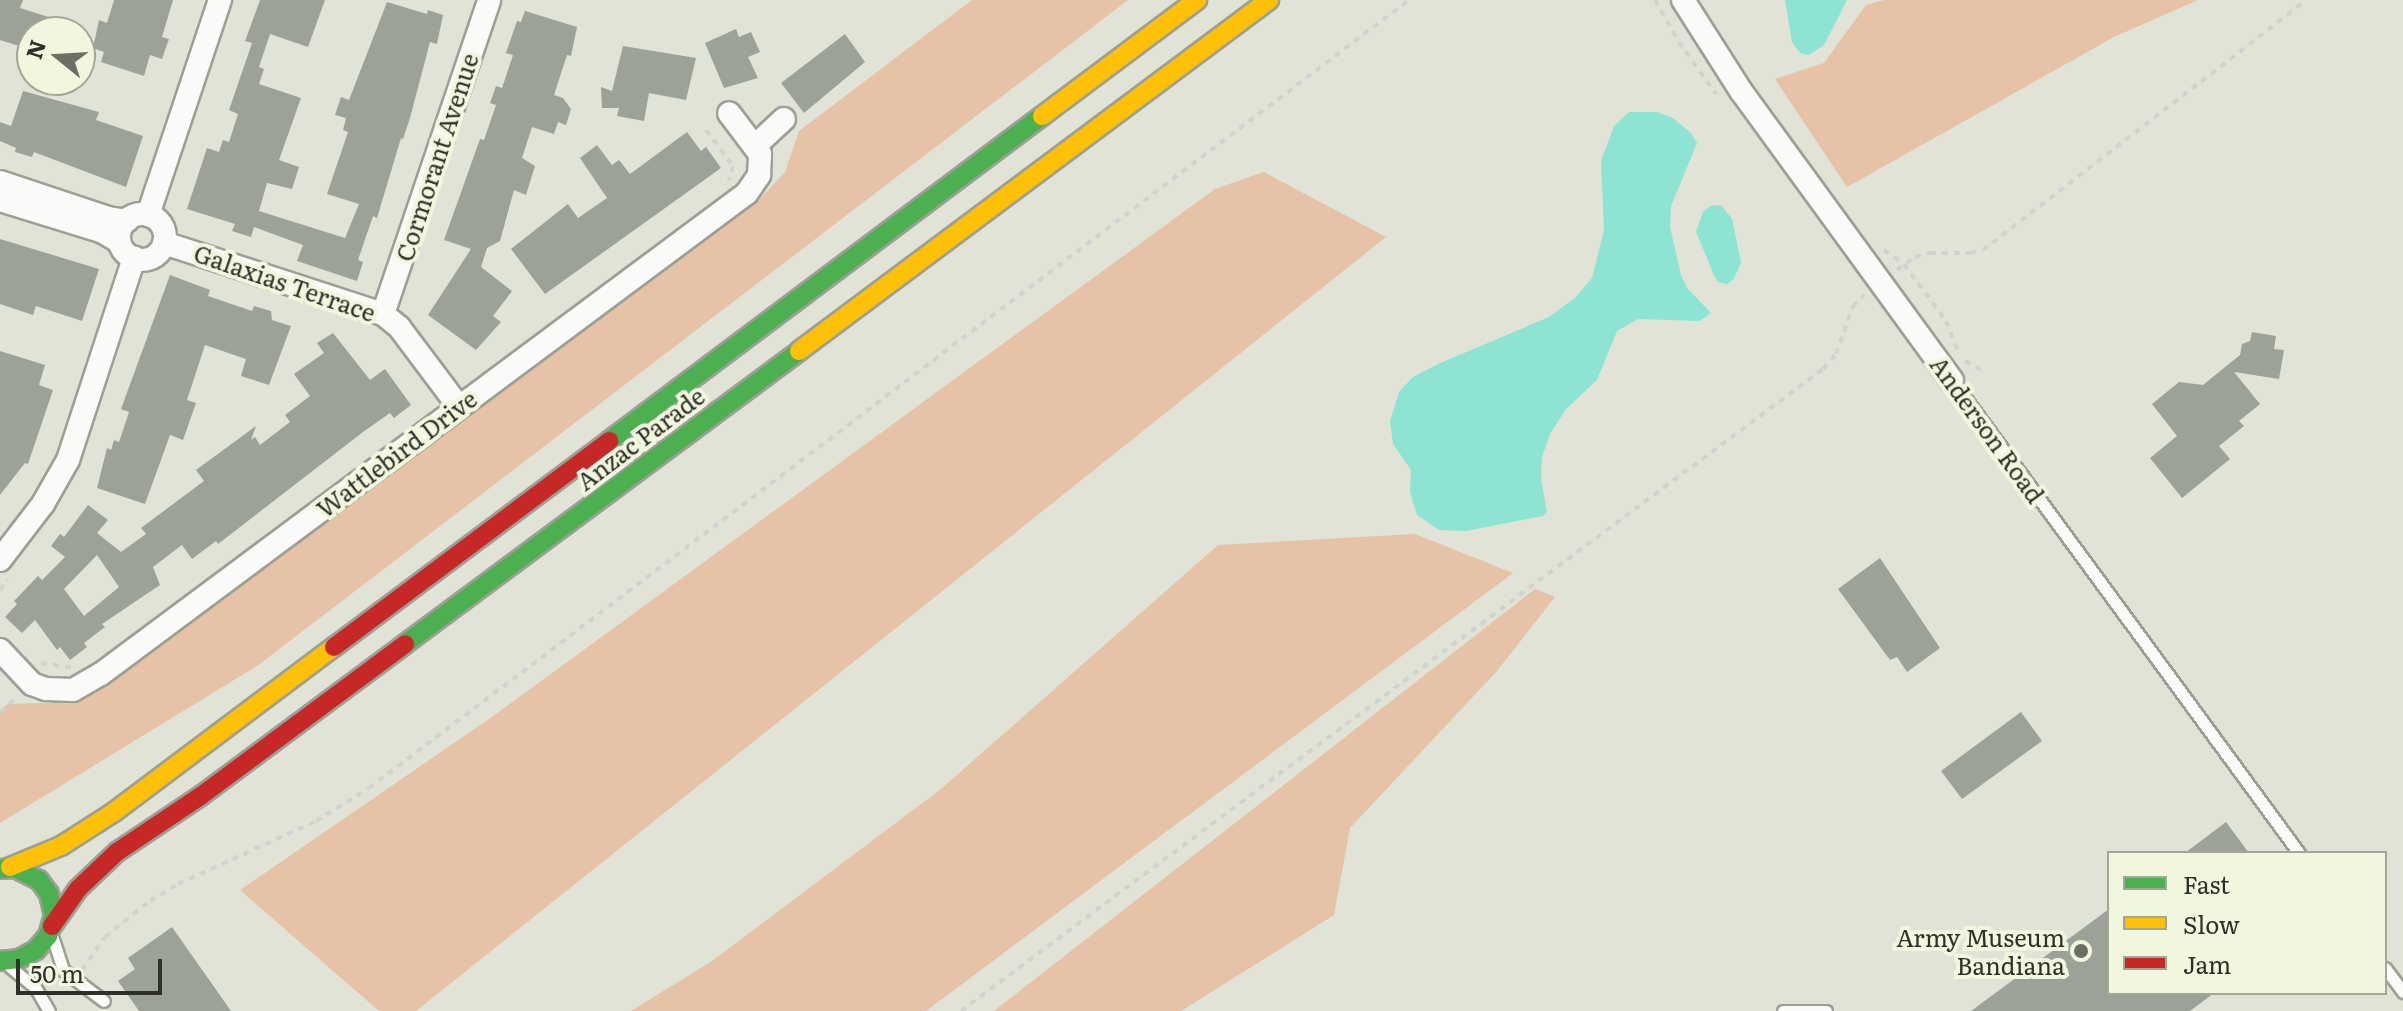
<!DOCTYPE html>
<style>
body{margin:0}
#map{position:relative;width:2403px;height:1011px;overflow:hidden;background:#e0e3d6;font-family:Literata,serif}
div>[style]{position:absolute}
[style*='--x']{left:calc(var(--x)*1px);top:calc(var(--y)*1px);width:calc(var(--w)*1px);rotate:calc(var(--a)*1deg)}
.green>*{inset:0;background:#e6c2a6}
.water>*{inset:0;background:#8de4d2}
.building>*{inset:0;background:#9da299}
.path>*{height:4px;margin-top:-2px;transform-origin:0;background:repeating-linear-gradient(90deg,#d2d2ce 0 6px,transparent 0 12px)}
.roads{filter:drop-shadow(2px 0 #9d9f95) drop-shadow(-2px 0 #9d9f95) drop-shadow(0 2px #9d9f95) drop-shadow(0 -2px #9d9f95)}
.lane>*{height:11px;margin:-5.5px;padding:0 5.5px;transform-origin:5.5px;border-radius:5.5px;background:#fafbf9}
.street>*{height:22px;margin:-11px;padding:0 11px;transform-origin:11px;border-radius:11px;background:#fafbf9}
.street>.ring{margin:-11px;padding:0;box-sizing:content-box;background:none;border:22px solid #fafbf9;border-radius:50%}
.fast>*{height:18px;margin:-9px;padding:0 9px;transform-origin:9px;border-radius:9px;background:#4caf50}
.slow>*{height:18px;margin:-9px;padding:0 9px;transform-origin:9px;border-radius:9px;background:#ffc107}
.jam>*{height:18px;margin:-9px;padding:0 9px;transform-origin:9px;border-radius:9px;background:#c62828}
.dots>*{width:22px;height:22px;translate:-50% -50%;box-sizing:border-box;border:4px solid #f1f6de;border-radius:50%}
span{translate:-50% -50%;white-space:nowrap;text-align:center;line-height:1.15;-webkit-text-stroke:8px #f1f6de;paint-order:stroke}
.street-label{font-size:24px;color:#2f3028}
.poi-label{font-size:24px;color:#2f3028}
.right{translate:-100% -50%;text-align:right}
.legend{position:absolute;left:2107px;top:851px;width:280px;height:144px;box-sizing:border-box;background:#f1f6de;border:2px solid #a3a795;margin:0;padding:10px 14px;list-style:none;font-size:24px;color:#2f3028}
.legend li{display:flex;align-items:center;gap:16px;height:40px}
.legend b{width:40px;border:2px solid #a3a795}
.north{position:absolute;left:16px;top:16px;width:80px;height:80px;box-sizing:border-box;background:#f1f6de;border:2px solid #a3a795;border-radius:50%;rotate:288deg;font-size:22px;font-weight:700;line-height:32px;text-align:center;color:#2f3028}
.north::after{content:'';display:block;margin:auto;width:28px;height:36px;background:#6d6f65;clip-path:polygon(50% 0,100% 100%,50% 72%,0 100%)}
.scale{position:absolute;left:16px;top:959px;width:146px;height:36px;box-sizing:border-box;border:4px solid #2f3028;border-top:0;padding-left:10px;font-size:24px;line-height:28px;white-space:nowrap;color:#2f3028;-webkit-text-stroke:6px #f1f6de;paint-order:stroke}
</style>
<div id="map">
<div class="green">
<i style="clip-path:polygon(972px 0,1128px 0,257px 666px,0 823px,0 710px,8px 704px,76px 702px,756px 203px,785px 172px,799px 131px)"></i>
<i style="clip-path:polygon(1884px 0,2198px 0,2114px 37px,1847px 187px,1775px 79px,1824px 63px,1866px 5px)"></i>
<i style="clip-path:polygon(1264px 172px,1386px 237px,416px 1011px,379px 1011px,240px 890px,489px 719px,1215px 189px)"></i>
<i style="clip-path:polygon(1415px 534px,1513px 573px,926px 1011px,631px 1011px,712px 961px,941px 789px,1218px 545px)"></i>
<i style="clip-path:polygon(1535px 589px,1555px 597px,1497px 671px,1350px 828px,1334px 915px,1181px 1011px,994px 1011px)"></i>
</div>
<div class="water">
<i style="clip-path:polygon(1785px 0,1847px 0,1824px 45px,1809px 55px,1800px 53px,1792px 42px)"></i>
<i style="clip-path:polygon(1629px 112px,1657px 112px,1673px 118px,1691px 133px,1697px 143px,1671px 206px,1670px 227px,1681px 275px,1687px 288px,1711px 313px,1700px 321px,1638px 319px,1617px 331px,1597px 380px,1566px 409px,1550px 434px,1542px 457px,1541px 479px,1547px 512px,1543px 516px,1466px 531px,1439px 530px,1417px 515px,1410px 492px,1411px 470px,1393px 444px,1390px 421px,1399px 392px,1413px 377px,1436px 365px,1549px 317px,1575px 298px,1592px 278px,1604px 230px,1601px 161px,1614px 126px)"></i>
<i style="clip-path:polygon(1721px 205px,1732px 219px,1741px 262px,1734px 279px,1727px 284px,1718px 282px,1714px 275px,1696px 232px,1703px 212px,1710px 206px)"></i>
</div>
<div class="building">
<i style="clip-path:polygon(0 0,23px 0,20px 8px,55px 19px,51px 32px,32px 32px,32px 50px,0 40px)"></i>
<i style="clip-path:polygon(114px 0,173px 0,162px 37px,169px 39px,162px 59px,150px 55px,144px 76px,101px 62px,104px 52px,93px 48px,99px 20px,107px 23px)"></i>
<i style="clip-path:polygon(260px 0,325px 0,308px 47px,270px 34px,259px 67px,264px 69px,259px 84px,301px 98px,279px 160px,299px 167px,292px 189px,267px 183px,259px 211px,345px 238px,359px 204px,327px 194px,348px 132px,343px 130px,346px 118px,335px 115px,341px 97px,349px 100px,387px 2px,427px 14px,428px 10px,443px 15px,437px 44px,430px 42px,410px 118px,403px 139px,401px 138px,377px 218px,373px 216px,358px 260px,363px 262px,357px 281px,297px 261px,303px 245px,254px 227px,251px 237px,232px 231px,235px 224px,187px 209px,207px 148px,219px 152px,223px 140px,229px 142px,238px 114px,229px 110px,252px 43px,245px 41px)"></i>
<i style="clip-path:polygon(525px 11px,577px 27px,571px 56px,567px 55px,554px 95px,563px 98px,571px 109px,566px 125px,558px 122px,554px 134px,532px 127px,522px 158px,535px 166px,526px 195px,514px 190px,500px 241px,487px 248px,481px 267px,512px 291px,493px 316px,501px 322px,476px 350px,428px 315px,471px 249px,444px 240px,480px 139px,484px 140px,496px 105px,490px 103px,496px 86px,502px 88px,513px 55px,506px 53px,517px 21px,521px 22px)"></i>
<i style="clip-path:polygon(736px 29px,739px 37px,751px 32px,760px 52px,748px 57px,758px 78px,724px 88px,705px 43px)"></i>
<i style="clip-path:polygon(845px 34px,865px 62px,804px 113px,781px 83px)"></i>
<i style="clip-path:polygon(623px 46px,696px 58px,686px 100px,649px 93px,644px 121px,617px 116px,619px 108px,602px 108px,601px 87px,612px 91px)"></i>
<i style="clip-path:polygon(23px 91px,99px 112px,96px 120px,143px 136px,126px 187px,34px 152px,32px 157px,15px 152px,16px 148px,0 141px,0 122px,11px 126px)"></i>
<i style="clip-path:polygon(687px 132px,701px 151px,706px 147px,721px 168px,545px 294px,511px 249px,568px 204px,578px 218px,607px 198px,580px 158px,597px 145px,612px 165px,619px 160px,630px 174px)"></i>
<i style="clip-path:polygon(0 239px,99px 269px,82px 321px,36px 306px,33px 315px,0 304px)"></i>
<i style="clip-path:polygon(170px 275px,210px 290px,208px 296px,252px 311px,254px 306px,271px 311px,272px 320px,291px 326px,269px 385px,241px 376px,246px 359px,205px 345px,187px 400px,196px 403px,183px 440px,170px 435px,145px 504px,97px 488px,107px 448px,111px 450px,114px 440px,119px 442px,129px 412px,121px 409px)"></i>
<i style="clip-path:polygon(2252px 332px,2276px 336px,2274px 349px,2284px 350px,2279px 379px,2234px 372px,2260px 404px,2239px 421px,2244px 426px,2219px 446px,2230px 459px,2182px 498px,2150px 458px,2177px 436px,2152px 404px,2179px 382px,2203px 385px,2240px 355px,2242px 344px,2250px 341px)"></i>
<i style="clip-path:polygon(evenodd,333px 333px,370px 380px,385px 369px,411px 405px,394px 418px,390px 413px,363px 432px,218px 544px,216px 541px,192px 559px,182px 545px,153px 567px,160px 585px,102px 624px,105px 627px,84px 643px,87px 647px,70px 660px,60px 647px,57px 650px,35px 620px,22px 633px,5px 617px,17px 604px,14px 601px,38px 576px,42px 580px,65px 557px,51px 546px,60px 534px,64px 537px,88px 505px,108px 520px,97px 533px,121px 552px,146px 534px,141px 528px,204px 481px,196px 470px,256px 426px,251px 440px,255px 437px,260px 445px,290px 422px,285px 415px,310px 396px,294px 374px,324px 353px,317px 343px,333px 333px,97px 555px,119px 587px,84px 616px,64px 589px,97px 555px)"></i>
<i style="clip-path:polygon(0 351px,45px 365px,39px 385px,53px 390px,28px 464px,25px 463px,0 495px)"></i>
<i style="clip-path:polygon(1880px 558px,1940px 648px,1907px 672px,1897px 657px,1890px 660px,1838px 589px)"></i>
<i style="clip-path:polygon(2021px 712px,2042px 741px,1962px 799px,1941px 771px)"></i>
<i style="clip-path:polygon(2226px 822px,2249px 853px,2185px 853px)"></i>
<i style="clip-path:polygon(2109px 909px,2109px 993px,2214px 993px,2190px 1011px,1971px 1011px)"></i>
<i style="clip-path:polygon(172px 927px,231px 1011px,139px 1011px,118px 981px,135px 969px,128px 958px)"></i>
</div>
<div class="path">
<i style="--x:1655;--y:0;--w:48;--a:60.3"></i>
<i style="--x:1679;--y:42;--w:64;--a:54.6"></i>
<i style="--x:706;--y:130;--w:45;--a:53.1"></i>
<i style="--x:733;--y:166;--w:15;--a:106"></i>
<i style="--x:1884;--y:250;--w:24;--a:35"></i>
<i style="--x:1904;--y:264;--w:71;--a:53.6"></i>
<i style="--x:1946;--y:321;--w:31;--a:68"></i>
<i style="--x:1897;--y:270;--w:22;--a:-36"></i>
<i style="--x:1915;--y:257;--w:16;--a:-15"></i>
<i style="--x:1930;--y:253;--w:40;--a:0"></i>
<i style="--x:1970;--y:253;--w:13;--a:-13"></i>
<i style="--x:1983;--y:250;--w:408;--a:-37.7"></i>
<i style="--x:1965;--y:361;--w:18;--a:29"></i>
<i style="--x:0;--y:590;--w:13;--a:-51"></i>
<i style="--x:41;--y:663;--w:31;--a:9"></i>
<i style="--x:0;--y:712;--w:25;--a:-42"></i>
<i style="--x:82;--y:970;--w:40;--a:-55.1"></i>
<i style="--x:105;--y:937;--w:58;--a:-38.7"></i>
<i style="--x:150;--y:901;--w:33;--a:-31"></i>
<i style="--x:178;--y:884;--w:152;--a:-24.5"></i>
<i style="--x:316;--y:821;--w:62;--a:-31.9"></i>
<i style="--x:369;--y:788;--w:1305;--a:-37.15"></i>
<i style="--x:961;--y:1011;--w:1075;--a:-36.68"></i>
<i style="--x:1823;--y:369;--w:20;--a:-49"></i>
<i style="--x:1836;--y:354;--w:51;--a:-70.5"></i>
<i style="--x:1853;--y:306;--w:16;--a:-45"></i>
</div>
<div class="roads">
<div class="lane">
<i style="--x:1952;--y:380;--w:587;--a:53.74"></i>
<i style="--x:53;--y:939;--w:33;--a:72"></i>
<i style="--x:63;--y:970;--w:51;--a:37.1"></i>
<i style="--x:10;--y:967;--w:32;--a:39"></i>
<i style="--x:35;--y:987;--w:28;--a:60"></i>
<i style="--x:2385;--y:968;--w:30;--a:53"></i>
<i style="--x:1783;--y:1011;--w:43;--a:0"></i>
</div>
<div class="street">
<i style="--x:1683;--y:0;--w:108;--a:57.5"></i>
<i style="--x:1741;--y:91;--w:358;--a:53.9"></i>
<i style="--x:756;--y:145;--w:38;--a:-43"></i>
<i style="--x:0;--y:182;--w:114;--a:18.4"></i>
<i style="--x:108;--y:218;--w:19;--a:9"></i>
<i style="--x:0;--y:200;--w:106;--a:17.1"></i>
<i style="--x:101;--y:231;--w:20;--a:30"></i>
<i class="ring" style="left:119px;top:214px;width:24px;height:24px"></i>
<i style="--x:148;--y:215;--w:227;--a:-71.5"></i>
<i style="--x:164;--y:243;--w:230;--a:18"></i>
<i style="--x:383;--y:314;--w:21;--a:39"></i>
<i style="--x:399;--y:327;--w:100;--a:53.1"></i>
<i style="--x:383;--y:314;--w:331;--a:-71.3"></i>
<i style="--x:0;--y:560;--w:71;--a:-52.5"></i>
<i style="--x:43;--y:504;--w:51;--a:-60.4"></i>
<i style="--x:68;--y:460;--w:213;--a:-71.9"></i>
<i style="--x:0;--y:650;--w:47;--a:46.7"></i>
<i style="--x:32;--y:684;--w:15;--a:20"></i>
<i style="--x:46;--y:689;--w:27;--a:2"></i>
<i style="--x:73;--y:690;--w:32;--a:-30"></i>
<i style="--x:101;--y:674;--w:805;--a:-36.67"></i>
<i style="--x:747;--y:193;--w:22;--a:-56"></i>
<i style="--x:759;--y:175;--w:21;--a:-87"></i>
<i style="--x:760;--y:154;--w:51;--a:-127.1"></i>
</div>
<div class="fast">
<i style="--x:609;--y:441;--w:541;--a:-36.89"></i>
<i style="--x:405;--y:644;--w:491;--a:-36.6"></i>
<i style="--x:0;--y:869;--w:15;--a:-4"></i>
<i style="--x:15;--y:868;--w:27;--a:27"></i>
<i style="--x:39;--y:880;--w:17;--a:54"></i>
<i style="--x:49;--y:894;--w:22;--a:77"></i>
<i style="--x:54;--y:915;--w:22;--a:106"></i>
<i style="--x:48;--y:936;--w:18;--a:131"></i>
<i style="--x:36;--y:950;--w:19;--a:152"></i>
<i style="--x:19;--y:959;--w:19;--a:174"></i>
</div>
<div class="slow">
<i style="--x:1042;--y:116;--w:194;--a:-36.8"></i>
<i style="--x:799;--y:351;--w:587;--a:-36.75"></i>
<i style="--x:10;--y:867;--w:55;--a:-22.4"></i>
<i style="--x:61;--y:846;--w:63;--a:-32.7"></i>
<i style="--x:114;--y:812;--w:275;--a:-36.9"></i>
</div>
<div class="jam">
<i style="--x:334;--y:647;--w:344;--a:-36.8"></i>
<i style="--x:52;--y:926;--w:45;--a:-54.9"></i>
<i style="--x:78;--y:889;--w:54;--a:-43.5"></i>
<i style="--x:117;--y:852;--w:102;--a:-33.8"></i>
<i style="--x:202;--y:795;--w:253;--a:-36.6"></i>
</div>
</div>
<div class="dots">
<i style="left:2081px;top:951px;background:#6d6f65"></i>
</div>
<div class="street-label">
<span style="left:436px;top:157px;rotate:-72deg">Cormorant Avenue</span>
<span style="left:285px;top:282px;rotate:19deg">Galaxias Terrace</span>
<span style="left:1988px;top:429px;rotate:54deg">Anderson Road</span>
<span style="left:640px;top:438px;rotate:-37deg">Anzac Parade</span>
<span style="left:396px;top:453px;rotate:-37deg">Wattlebird Drive</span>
</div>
<div class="poi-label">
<span class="right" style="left:2065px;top:951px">Army Museum<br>Bandiana</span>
</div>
<ul class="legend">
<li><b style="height:10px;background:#4caf50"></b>Fast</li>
<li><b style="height:10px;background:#ffc107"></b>Slow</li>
<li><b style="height:10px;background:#c62828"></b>Jam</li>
</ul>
<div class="north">N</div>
<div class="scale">50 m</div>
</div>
